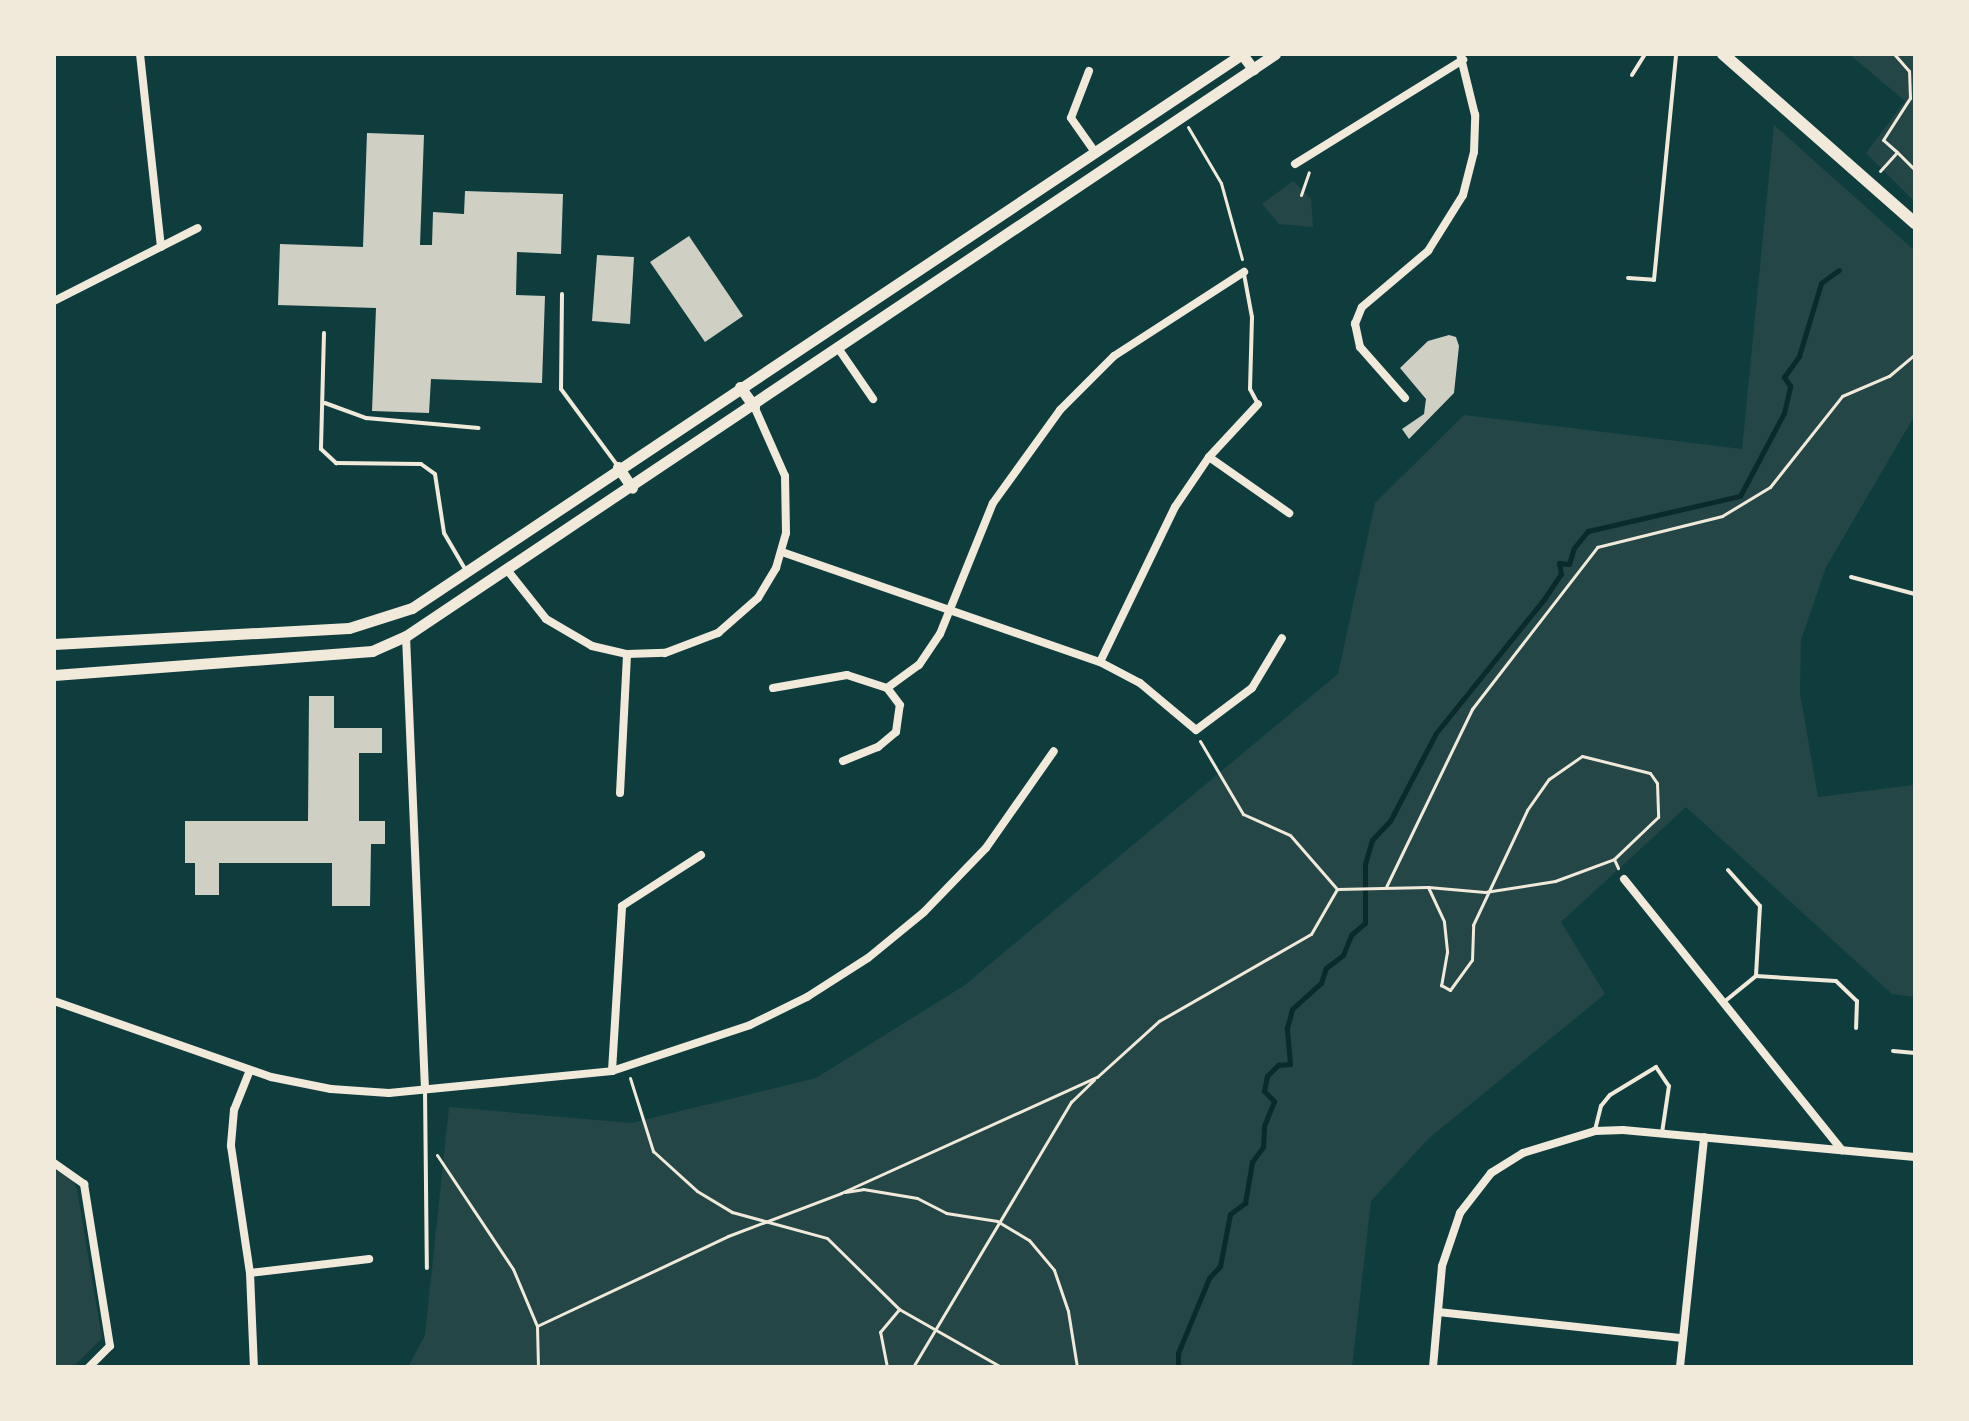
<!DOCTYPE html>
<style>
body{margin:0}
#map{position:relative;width:1969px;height:1421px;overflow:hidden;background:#0f3d3e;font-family:"Varela Round",sans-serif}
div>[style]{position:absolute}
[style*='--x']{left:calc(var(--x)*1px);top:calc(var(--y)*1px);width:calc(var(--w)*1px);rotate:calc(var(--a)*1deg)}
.green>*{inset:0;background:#244646}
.stream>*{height:5px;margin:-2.5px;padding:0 2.5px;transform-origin:2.5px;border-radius:2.5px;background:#0a2a2b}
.building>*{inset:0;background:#cfcfc3}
.path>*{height:3px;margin:-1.5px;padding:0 1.5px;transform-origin:1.5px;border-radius:1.5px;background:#f1e9da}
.service>*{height:4px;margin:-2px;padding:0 2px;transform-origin:2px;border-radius:2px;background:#f1e9da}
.minor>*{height:8px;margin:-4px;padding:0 4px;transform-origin:4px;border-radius:4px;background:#f1e9da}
.tertiary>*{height:11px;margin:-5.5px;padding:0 5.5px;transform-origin:5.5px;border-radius:5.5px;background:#f1e9da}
.secondary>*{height:12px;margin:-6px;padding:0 6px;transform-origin:6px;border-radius:6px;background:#f1e9da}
span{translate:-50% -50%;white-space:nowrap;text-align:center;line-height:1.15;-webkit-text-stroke:7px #f1e9da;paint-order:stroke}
.frame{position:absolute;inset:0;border:56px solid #f1e9da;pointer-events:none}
</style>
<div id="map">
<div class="green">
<i style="clip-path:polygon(1849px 54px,1915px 54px,1915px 202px,1866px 153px,1905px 101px)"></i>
<i style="clip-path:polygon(1774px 125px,1915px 251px,1915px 415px,1826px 567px,1801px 640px,1800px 693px,1818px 797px,1913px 785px,1915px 997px,1892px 994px,1686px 807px,1561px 922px,1605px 994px,1428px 1139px,1371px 1201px,1352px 1367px,408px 1367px,425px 1335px,449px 1107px,631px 1123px,816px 1078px,965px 985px,1338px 674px,1375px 503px,1464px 415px,1742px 449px)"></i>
<i style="clip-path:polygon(1293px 181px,1311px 199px,1313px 227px,1279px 224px,1262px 204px)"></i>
<i style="clip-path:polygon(54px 1170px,72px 1178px,77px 1189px,102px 1338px,73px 1367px,54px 1367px)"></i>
</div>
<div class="stream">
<i style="--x:1178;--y:1367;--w:14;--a:-90"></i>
<i style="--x:1178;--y:1353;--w:81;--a:-67.5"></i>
<i style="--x:1209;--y:1278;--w:16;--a:-47"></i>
<i style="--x:1220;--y:1266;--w:53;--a:-79.1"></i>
<i style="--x:1230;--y:1214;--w:19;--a:-36"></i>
<i style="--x:1245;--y:1203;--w:42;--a:-80.3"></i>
<i style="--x:1252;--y:1162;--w:19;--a:-54"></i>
<i style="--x:1263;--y:1147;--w:21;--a:-87"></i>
<i style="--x:1264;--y:1126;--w:27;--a:-68"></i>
<i style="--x:1274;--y:1101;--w:14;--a:-135"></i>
<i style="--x:1264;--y:1091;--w:15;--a:-79"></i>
<i style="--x:1267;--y:1076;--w:16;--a:-45"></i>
<i style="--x:1278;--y:1065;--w:12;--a:-5"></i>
<i style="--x:1290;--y:1064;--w:36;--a:-95"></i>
<i style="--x:1287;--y:1028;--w:20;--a:-75"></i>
<i style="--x:1292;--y:1009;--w:39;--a:-42"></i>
<i style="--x:1321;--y:983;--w:16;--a:-72"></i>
<i style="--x:1326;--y:968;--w:21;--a:-37"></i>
<i style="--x:1343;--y:955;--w:22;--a:-68"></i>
<i style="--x:1351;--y:935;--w:18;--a:-41"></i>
<i style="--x:1365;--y:923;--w:59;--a:-90"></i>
<i style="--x:1365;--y:864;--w:25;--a:-74"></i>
<i style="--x:1372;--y:840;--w:26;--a:-47"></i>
<i style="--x:1390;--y:821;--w:99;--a:-62.4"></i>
<i style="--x:1436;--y:733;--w:172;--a:-51.1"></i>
<i style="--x:1544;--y:599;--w:30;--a:-56"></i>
<i style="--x:1561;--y:574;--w:11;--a:-100"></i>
<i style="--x:1559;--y:563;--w:10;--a:6"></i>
<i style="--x:1569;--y:564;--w:17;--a:-73"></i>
<i style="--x:1574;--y:548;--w:22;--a:-51"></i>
<i style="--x:1588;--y:531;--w:156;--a:-13"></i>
<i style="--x:1740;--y:496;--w:94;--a:-62.1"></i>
<i style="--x:1784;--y:413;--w:28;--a:-77"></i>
<i style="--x:1790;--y:386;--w:11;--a:-124"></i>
<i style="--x:1784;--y:377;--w:26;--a:-54"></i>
<i style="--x:1799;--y:356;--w:76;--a:-73.2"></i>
<i style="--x:1821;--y:283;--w:22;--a:-36"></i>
</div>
<div class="building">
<i style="clip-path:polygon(367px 133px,424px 135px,420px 245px,432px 245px,433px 212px,464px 214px,465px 191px,563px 194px,561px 254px,517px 252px,516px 295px,545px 296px,542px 383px,431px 379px,429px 413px,372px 411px,376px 308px,278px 305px,280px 244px,363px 247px)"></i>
<i style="clip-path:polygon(689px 236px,743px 316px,705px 342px,650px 262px)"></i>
<i style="clip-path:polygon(597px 255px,634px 257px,630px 324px,592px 321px)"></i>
<i style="clip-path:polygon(1449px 335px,1456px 337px,1459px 346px,1454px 393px,1409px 439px,1402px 429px,1424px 414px,1426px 399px,1400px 368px,1428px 341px)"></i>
<i style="clip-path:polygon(309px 696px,334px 696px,334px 728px,382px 728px,382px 753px,359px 753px,359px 821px,385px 821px,385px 844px,371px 844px,370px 906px,332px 906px,332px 863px,219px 863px,219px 895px,195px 895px,195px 863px,185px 863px,185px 821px,308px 821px)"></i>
</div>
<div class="path">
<i style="--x:1188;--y:127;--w:65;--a:59.5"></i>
<i style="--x:1221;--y:183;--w:79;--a:74.6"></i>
<i style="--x:1897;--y:152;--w:25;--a:45"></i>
<i style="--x:1880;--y:171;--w:25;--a:-48"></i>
<i style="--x:1897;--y:152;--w:18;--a:-139"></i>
<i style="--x:1883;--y:140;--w:50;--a:-57.3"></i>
<i style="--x:1910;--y:98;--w:27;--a:-92"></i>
<i style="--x:1909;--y:71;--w:23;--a:-131"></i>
<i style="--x:1301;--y:195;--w:24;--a:-71"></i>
<i style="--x:1200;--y:741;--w:85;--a:59.5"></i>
<i style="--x:1243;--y:814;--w:51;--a:24.1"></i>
<i style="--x:1290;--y:835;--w:72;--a:49"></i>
<i style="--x:1386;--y:887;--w:198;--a:-64.2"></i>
<i style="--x:1472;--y:709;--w:205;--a:-52.3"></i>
<i style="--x:1597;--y:547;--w:129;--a:-13.9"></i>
<i style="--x:1722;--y:516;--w:56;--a:-31.1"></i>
<i style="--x:1770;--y:487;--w:116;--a:-51.6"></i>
<i style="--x:1842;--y:396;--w:51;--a:-23.1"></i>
<i style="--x:1889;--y:376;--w:34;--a:-40"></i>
<i style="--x:1428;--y:887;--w:38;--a:65"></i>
<i style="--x:1444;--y:922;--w:30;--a:84"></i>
<i style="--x:1447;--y:952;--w:34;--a:100"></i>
<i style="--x:1441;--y:985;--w:10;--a:29"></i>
<i style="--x:1450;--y:990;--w:37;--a:-54"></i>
<i style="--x:1472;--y:960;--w:35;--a:-88"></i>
<i style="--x:1473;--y:925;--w:127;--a:-64.8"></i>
<i style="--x:1527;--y:810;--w:38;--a:-55"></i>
<i style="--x:1549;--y:779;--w:40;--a:-34.9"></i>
<i style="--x:1582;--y:756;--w:70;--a:14"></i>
<i style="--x:1650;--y:773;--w:12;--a:55"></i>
<i style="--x:1657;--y:783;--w:34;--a:88"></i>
<i style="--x:1658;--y:817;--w:61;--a:136.3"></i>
<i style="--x:630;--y:1078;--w:77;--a:72.5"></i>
<i style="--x:653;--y:1151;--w:59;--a:42.3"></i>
<i style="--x:697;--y:1191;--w:41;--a:31"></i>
<i style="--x:732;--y:1212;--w:98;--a:15.3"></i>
<i style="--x:827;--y:1238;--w:101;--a:44.6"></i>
<i style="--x:899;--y:1309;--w:117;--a:29.6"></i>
<i style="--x:437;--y:1155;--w:137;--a:56.3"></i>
<i style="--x:513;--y:1269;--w:62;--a:67.2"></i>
<i style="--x:537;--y:1326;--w:41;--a:88.6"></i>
<i style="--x:845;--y:1192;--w:18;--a:-9"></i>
<i style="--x:863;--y:1189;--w:55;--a:9.5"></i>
<i style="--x:917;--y:1198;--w:33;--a:27"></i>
<i style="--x:946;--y:1213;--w:52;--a:8.9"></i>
<i style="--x:997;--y:1221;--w:37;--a:31"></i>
<i style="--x:1029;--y:1240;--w:39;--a:50"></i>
<i style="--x:1054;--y:1270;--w:43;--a:71.1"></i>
<i style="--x:1068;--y:1311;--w:57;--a:80.9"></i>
<i style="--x:537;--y:1326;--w:211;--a:-25.2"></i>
<i style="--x:728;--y:1236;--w:121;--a:-20.8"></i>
<i style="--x:841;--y:1193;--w:281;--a:-24.4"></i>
<i style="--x:1097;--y:1077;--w:84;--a:-42.1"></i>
<i style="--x:1159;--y:1021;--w:175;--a:-29.8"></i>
<i style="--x:1311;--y:934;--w:52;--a:-60"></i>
<i style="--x:1337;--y:889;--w:91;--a:-1.3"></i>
<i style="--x:1428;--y:887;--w:57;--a:5"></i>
<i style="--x:1485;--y:892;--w:71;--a:-8.9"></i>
<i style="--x:1555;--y:881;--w:63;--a:-20.4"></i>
<i style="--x:1614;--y:859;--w:10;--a:66"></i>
<i style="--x:887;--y:1367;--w:36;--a:-101"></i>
<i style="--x:880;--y:1332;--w:30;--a:-50"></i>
<i style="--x:913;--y:1367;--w:309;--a:-59.2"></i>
<i style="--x:1071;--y:1102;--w:32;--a:-44"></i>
</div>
<div class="service">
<i style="--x:1632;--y:75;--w:25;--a:-58"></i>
<i style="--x:1244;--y:274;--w:44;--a:79.5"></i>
<i style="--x:1252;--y:317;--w:72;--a:91.6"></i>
<i style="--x:1250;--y:389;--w:15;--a:62"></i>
<i style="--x:1628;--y:278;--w:26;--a:4"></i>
<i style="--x:1654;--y:280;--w:227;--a:-84.4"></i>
<i style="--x:562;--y:294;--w:95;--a:90.6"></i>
<i style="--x:561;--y:389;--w:94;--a:53.6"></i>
<i style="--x:324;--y:333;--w:116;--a:91.5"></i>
<i style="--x:321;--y:449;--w:21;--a:43"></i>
<i style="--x:336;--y:463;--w:85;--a:0.7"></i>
<i style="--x:421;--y:464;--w:17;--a:36"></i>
<i style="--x:435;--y:474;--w:60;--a:81.3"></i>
<i style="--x:444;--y:533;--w:42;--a:59.7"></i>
<i style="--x:325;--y:403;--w:44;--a:20.1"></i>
<i style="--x:366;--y:418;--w:113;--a:5.1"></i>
<i style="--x:1851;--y:577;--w:66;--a:14.9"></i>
<i style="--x:1728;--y:870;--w:48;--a:48.4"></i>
<i style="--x:1760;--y:906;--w:70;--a:93.3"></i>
<i style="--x:1724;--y:1002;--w:41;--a:-39.1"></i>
<i style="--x:1756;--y:976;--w:80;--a:3.6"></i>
<i style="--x:1836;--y:981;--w:29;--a:44"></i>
<i style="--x:1857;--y:1001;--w:27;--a:92"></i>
<i style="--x:1893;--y:1051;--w:22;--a:5"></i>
<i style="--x:425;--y:1090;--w:178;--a:89.4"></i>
<i style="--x:1595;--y:1130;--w:25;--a:-76"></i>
<i style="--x:1601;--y:1106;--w:14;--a:-51"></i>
<i style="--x:1610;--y:1095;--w:54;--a:-31.3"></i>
<i style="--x:1656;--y:1067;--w:23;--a:56"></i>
<i style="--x:1669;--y:1086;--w:48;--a:98.5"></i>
</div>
<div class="minor">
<i style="--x:140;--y:54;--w:194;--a:83.8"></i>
<i style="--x:1089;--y:71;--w:50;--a:111"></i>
<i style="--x:1071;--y:118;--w:42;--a:54.8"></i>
<i style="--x:1295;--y:164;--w:198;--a:-31.8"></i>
<i style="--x:54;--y:301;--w:161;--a:-26.9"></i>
<i style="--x:838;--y:348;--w:62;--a:55.5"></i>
<i style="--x:1405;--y:398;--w:68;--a:-131.4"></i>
<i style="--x:1360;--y:347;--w:24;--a:-102"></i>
<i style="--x:1355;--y:324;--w:18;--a:-68"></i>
<i style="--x:1362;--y:307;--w:87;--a:-40.3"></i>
<i style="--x:1428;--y:251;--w:66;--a:-58"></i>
<i style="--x:1463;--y:195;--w:44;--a:-75.7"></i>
<i style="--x:1474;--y:152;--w:37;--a:-88"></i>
<i style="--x:1475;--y:115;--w:63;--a:-103.8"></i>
<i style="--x:1209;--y:457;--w:72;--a:-47.2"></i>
<i style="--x:782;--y:552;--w:336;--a:19.1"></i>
<i style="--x:1100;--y:662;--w:45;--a:27.7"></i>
<i style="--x:1140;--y:683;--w:73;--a:40"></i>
<i style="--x:1196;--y:730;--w:70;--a:-36.9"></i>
<i style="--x:1252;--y:688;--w:58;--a:-59"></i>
<i style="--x:508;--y:571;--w:61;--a:51.6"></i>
<i style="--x:546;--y:619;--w:53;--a:30.4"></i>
<i style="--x:592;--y:646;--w:36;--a:13"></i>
<i style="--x:627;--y:654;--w:38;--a:-2"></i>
<i style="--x:665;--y:653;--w:57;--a:-20.7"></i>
<i style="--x:718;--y:633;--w:53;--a:-41.2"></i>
<i style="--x:758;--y:598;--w:35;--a:-59"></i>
<i style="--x:776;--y:568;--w:36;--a:-74"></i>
<i style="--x:786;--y:533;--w:57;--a:-91"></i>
<i style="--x:785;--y:476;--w:77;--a:-113.9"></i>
<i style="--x:406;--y:636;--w:454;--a:87.6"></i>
<i style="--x:1100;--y:662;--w:172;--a:-64.2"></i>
<i style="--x:1175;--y:507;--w:60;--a:-55.8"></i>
<i style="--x:1209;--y:457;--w:98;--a:35"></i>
<i style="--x:773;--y:688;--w:75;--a:-10"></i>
<i style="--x:847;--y:675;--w:42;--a:18"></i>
<i style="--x:843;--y:761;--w:38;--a:-22"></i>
<i style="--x:878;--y:747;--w:23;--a:-40"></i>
<i style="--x:896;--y:732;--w:27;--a:-82"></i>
<i style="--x:900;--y:705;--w:21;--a:-127"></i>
<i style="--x:887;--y:688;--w:39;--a:-36"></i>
<i style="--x:919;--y:665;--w:37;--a:-56"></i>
<i style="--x:940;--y:634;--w:141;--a:-68"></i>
<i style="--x:993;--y:503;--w:115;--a:-54.2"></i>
<i style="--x:1060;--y:410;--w:76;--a:-45"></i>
<i style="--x:1114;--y:356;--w:155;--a:-32.9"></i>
<i style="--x:620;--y:793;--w:139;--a:-87.1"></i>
<i style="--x:1624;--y:879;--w:348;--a:51.2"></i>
<i style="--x:54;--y:1001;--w:230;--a:19.3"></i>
<i style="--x:271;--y:1077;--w:61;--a:11.3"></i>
<i style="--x:331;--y:1089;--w:58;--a:3.9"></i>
<i style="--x:389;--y:1093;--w:224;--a:-5.6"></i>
<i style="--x:612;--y:1071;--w:145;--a:-18.4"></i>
<i style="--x:750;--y:1025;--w:64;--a:-26.2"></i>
<i style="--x:807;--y:997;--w:72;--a:-32.6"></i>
<i style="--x:868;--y:958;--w:72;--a:-39.4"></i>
<i style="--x:924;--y:912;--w:89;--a:-45.9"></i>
<i style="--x:986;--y:848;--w:118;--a:-55"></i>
<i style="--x:250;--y:1070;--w:43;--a:111.8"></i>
<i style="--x:234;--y:1110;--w:36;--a:95"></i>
<i style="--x:231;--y:1146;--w:128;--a:81.5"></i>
<i style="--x:250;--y:1273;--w:94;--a:87.6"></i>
<i style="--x:612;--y:1071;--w:165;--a:-86.5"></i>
<i style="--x:622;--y:906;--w:94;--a:-32.8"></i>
<i style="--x:54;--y:1163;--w:37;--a:35"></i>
<i style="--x:84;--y:1184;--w:164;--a:80.9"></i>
<i style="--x:110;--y:1346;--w:30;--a:135"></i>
<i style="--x:250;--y:1273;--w:120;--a:-6.7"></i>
<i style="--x:1438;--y:1312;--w:246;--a:6.1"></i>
<i style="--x:1433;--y:1367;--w:101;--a:-84.9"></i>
<i style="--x:1442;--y:1266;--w:56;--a:-71.2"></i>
<i style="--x:1460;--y:1213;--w:51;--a:-52.2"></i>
<i style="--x:1491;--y:1173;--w:38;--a:-32"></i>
<i style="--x:1523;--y:1153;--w:75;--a:-17"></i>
<i style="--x:1595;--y:1131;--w:28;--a:-2"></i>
<i style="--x:1623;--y:1130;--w:293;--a:5.3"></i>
<i style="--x:1680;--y:1367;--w:231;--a:-84"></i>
</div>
<div class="tertiary">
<i style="--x:740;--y:387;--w:24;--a:54"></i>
<i style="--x:618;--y:467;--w:25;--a:56"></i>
<i style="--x:54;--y:644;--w:295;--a:-3.1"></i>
<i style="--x:349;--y:628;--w:66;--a:-17.6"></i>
<i style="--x:412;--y:608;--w:998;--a:-33.72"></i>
<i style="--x:1242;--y:54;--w:19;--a:54"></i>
<i style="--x:54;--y:675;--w:319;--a:-4.3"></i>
<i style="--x:372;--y:651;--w:37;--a:-24"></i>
<i style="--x:406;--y:636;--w:1046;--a:-33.81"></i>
</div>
<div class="secondary">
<i style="--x:1723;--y:54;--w:256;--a:41.4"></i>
</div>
<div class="frame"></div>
</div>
